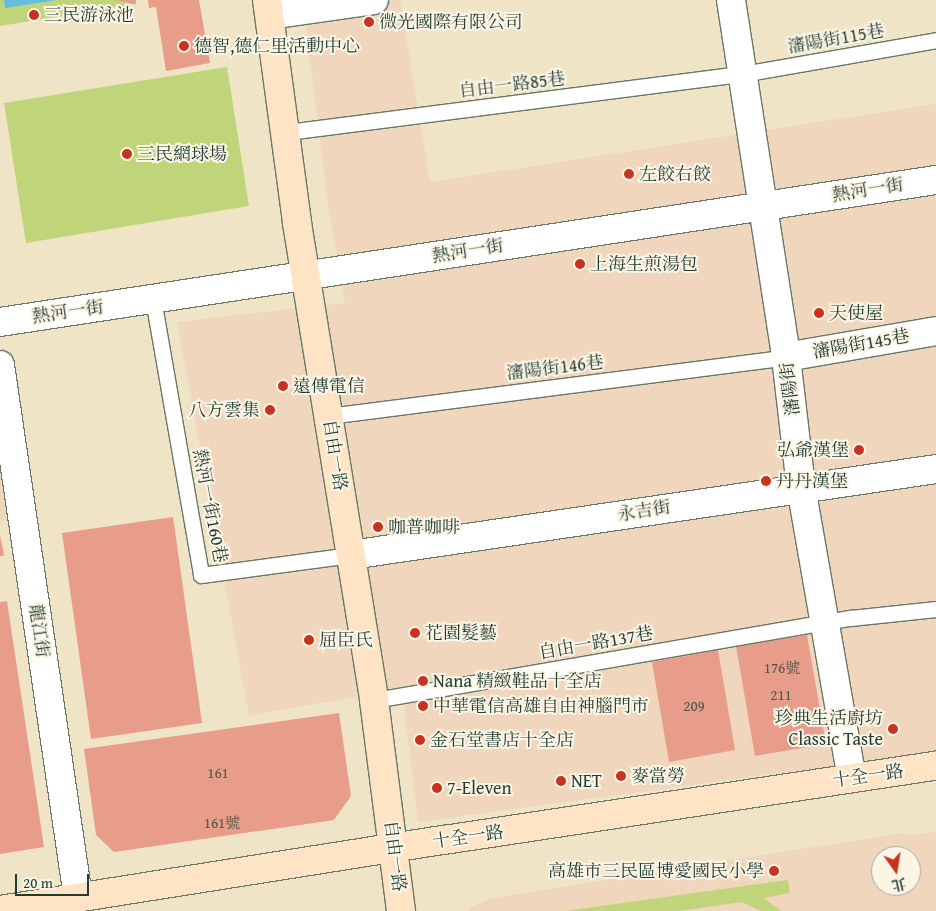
<!DOCTYPE html>
<meta charset="utf-8">
<style>
body{margin:0}
#map{position:relative;width:936px;height:911px;overflow:hidden;background:#efe4c6;font-family:"Gentium Book Plus","Noto Serif TC",serif}
div>[style]{position:absolute}
[style*='--x']{left:calc(var(--x)*1px);top:calc(var(--y)*1px);width:calc(var(--w)*1px);rotate:calc(var(--a)*1deg)}
.built>*{inset:0;background:#f0d6bc}
.green>*{inset:0;background:#c0d579}
.water>*{inset:0;background:#61bedf}
.building>*{inset:0;background:#e79d8a}
.roads{filter:drop-shadow(1px 0 #687767) drop-shadow(-1px 0 #687767) drop-shadow(0 1px #687767) drop-shadow(0 -1px #687767)}
.lane>*{height:15px;margin:-7.5px;padding:0 7.5px;transform-origin:7.5px;border-radius:7.5px;background:#fff}
.street>*{height:28px;margin:-14px;padding:0 14px;transform-origin:14px;border-radius:14px;background:#fff}
.secondary>*{height:28px;margin:-14px;padding:0 14px;transform-origin:14px;border-radius:14px;background:#fee4c5}
.dots>*{width:14px;height:14px;translate:-50% -50%;box-sizing:border-box;border:2px solid #fcf5e5;border-radius:50%}
span{translate:-50% -50%;white-space:nowrap;text-align:center;line-height:1.15;-webkit-text-stroke:4px #fcf5e5;paint-order:stroke}
.number-label{font-size:15px;color:#51554a}
.number-label span{-webkit-text-stroke-width:0}
.poi-label{font-size:18px;color:#1f3d34}
.left{translate:0 -50%;text-align:left}
.right{translate:-100% -50%;text-align:right}
.street-label{font-size:18px;color:#1f3d34}
.north{position:absolute;left:871px;top:846px;width:50px;height:50px;box-sizing:border-box;background:#fcf5e5;border:1px solid #a4ab9e;border-radius:50%;rotate:167deg;font-size:14px;font-weight:700;line-height:20px;text-align:center;color:#1f3d34}
.north::after{content:'';display:block;margin:auto;width:18px;height:22px;background:#c8321e;clip-path:polygon(50% 0,100% 100%,50% 72%,0 100%)}
.scale{position:absolute;left:15px;top:874px;width:74px;height:22px;box-sizing:border-box;border:2px solid #1f3d34;border-top:0;padding-left:6px;font-size:15px;line-height:18px;white-space:nowrap;color:#1f3d34;-webkit-text-stroke:4px #fcf5e5;paint-order:stroke}
</style>
<div id="map">
<div class="built">
<i style="clip-path:polygon(303px 0,400px 0,430px 182px,936px 104px,936px 752px,418px 822px,402px 688px,249px 716px,177px 322px,345px 303px,327px 198px)"></i>
<i style="clip-path:polygon(0 424px,16px 519px,0 521px)"></i>
<i style="clip-path:polygon(evenodd,936px 832px,936px 911px,468px 911px,470px 908px,492px 898px,903px 833px,908px 836px,936px 832px,881px 856px,911px 856px,911px 886px,881px 886px,881px 856px)"></i>
</div>
<div class="green">
<i style="clip-path:polygon(0 0,136px 0,136px 4px,0 26px)"></i>
<i style="clip-path:polygon(227px 67px,249px 206px,26px 243px,4px 103px)"></i>
<i style="clip-path:polygon(788px 880px,790px 893px,763px 898px,782px 911px,761px 911px,742px 902px,679px 911px,565px 911px)"></i>
</div>
<div class="water">
<i style="clip-path:polygon(4px 0,57px 0,5px 8px)"></i>
</div>
<div class="building">
<i style="clip-path:polygon(116px 0,136px 0,136px 4px)"></i>
<i style="clip-path:polygon(148px 0,199px 0,210px 63px,166px 71px,156px 7px,149px 8px)"></i>
<i style="clip-path:polygon(173px 517px,202px 723px,91px 739px,62px 533px)"></i>
<i style="clip-path:polygon(0 535px,4px 556px,0 556px)"></i>
<i style="clip-path:polygon(7px 601px,44px 847px,0 854px,0 602px)"></i>
<i style="clip-path:polygon(807px 635px,826px 744px,755px 756px,736px 646px)"></i>
<i style="clip-path:polygon(718px 650px,735px 750px,669px 762px,652px 662px)"></i>
<i style="clip-path:polygon(339px 713px,351px 796px,334px 820px,114px 852px,96px 835px,84px 749px)"></i>
</div>
<div class="roads">
<div class="lane">
<i style="--x:287;--y:132;--w:459;--a:-7.3"></i>
<i style="--x:742;--y:74;--w:197;--a:-9.9"></i>
<i style="--x:153;--y:299;--w:280;--a:80.1"></i>
<i style="--x:201;--y:575;--w:151;--a:-7.6"></i>
<i style="--x:328;--y:416;--w:462;--a:-7.3"></i>
<i style="--x:374;--y:700;--w:484;--a:-9.8"></i>
<i style="--x:851;--y:618;--w:85;--a:-6"></i>
</div>
<div class="street">
<i style="--x:731;--y:0;--w:361;--a:81.2"></i>
<i style="--x:786;--y:357;--w:131;--a:83.4"></i>
<i style="--x:801;--y:487;--w:295;--a:80.1"></i>
<i style="--x:270;--y:15;--w:105;--a:-8.2"></i>
<i style="--x:0;--y:322;--w:947;--a:-8.63"></i>
<i style="--x:786;--y:357;--w:152;--a:-9.8"></i>
<i style="--x:0;--y:365;--w:538;--a:81.66"></i>
<i style="--x:351;--y:555;--w:591;--a:-8.36"></i>
</div>
<div class="secondary">
<i style="--x:267;--y:0;--w:225;--a:82.3"></i>
<i style="--x:297;--y:223;--w:483;--a:80.8"></i>
<i style="--x:374;--y:700;--w:213;--a:82.7"></i>
<i style="--x:0;--y:910;--w:449;--a:-9"></i>
<i style="--x:444;--y:840;--w:498;--a:-8.6"></i>
</div>
</div>
<div class="dots">
<i style="left:34px;top:15px;background:#c8321e"></i>
<i style="left:369px;top:22px;background:#c8321e"></i>
<i style="left:184px;top:46px;background:#c8321e"></i>
<i style="left:127px;top:154px;background:#c8321e"></i>
<i style="left:629px;top:174px;background:#c8321e"></i>
<i style="left:580px;top:264px;background:#c8321e"></i>
<i style="left:819px;top:313px;background:#c8321e"></i>
<i style="left:283px;top:386px;background:#c8321e"></i>
<i style="left:270px;top:410px;background:#c8321e"></i>
<i style="left:859px;top:450px;background:#c8321e"></i>
<i style="left:766px;top:481px;background:#c8321e"></i>
<i style="left:378px;top:527px;background:#c8321e"></i>
<i style="left:415px;top:633px;background:#c8321e"></i>
<i style="left:309px;top:640px;background:#c8321e"></i>
<i style="left:423px;top:681px;background:#c8321e"></i>
<i style="left:423px;top:706px;background:#c8321e"></i>
<i style="left:893px;top:729px;background:#c8321e"></i>
<i style="left:420px;top:740px;background:#c8321e"></i>
<i style="left:621px;top:776px;background:#c8321e"></i>
<i style="left:561px;top:781px;background:#c8321e"></i>
<i style="left:437px;top:788px;background:#c8321e"></i>
<i style="left:774px;top:871px;background:#c8321e"></i>
</div>
<div class="number-label">
<span style="left:782px;top:668px">176號</span>
<span style="left:781px;top:695px">211</span>
<span style="left:694px;top:706px">209</span>
<span style="left:218px;top:773px">161</span>
<span style="left:222px;top:823px">161號</span>
</div>
<div class="poi-label">
<span class="left" style="left:44px;top:15px">三民游泳池</span>
<span class="left" style="left:379px;top:22px">微光國際有限公司</span>
<span class="left" style="left:194px;top:46px">德智,德仁里活動中心</span>
<span class="left" style="left:137px;top:154px">三民網球場</span>
<span class="left" style="left:639px;top:174px">左餃右餃</span>
<span class="left" style="left:590px;top:264px">上海生煎湯包</span>
<span class="left" style="left:829px;top:313px">天使屋</span>
<span class="left" style="left:293px;top:386px">遠傳電信</span>
<span class="right" style="left:260px;top:410px">八方雲集</span>
<span class="right" style="left:849px;top:450px">弘爺漢堡</span>
<span class="left" style="left:776px;top:481px">丹丹漢堡</span>
<span class="left" style="left:388px;top:527px">咖普咖啡</span>
<span class="left" style="left:425px;top:633px">花園髮藝</span>
<span class="left" style="left:319px;top:640px">屈臣氏</span>
<span class="left" style="left:433px;top:681px">Nana 精緻鞋品十全店</span>
<span class="left" style="left:433px;top:706px">中華電信高雄自由神腦門市</span>
<span class="right" style="left:883px;top:729px">珍典生活廚坊<br>Classic Taste</span>
<span class="left" style="left:430px;top:740px">金石堂書店十全店</span>
<span class="left" style="left:631px;top:776px">麥當勞</span>
<span class="left" style="left:571px;top:781px">NET</span>
<span class="left" style="left:447px;top:788px">7-Eleven</span>
<span class="right" style="left:764px;top:871px">高雄市三民區博愛國民小學</span>
</div>
<div class="street-label">
<span style="left:836px;top:39px;rotate:-10deg">瀋陽街115巷</span>
<span style="left:512px;top:85px;rotate:-7deg">自由一路85巷</span>
<span style="left:868px;top:190px;rotate:-9deg">熱河一街</span>
<span style="left:468px;top:251px;rotate:-9deg">熱河一街</span>
<span style="left:68px;top:312px;rotate:-8deg">熱河一街</span>
<span style="left:861px;top:344px;rotate:-10deg">瀋陽街145巷</span>
<span style="left:555px;top:368px;rotate:-7deg">瀋陽街146巷</span>
<span style="left:790px;top:389px;rotate:-97deg">瀋陽街</span>
<span style="left:335px;top:455px;rotate:81deg">自由一路</span>
<span style="left:210px;top:506px;rotate:79deg">熱河一街160巷</span>
<span style="left:644px;top:511px;rotate:-9deg">永吉街</span>
<span style="left:39px;top:631px;rotate:82deg">龍江街</span>
<span style="left:596px;top:643px;rotate:-10deg">自由一路137巷</span>
<span style="left:868px;top:776px;rotate:-8deg">十全一路</span>
<span style="left:468px;top:837px;rotate:-8deg">十全一路</span>
<span style="left:395px;top:856px;rotate:83deg">自由一路</span>
</div>
<div class="north">北</div>
<div class="scale">20 m</div>
</div>
